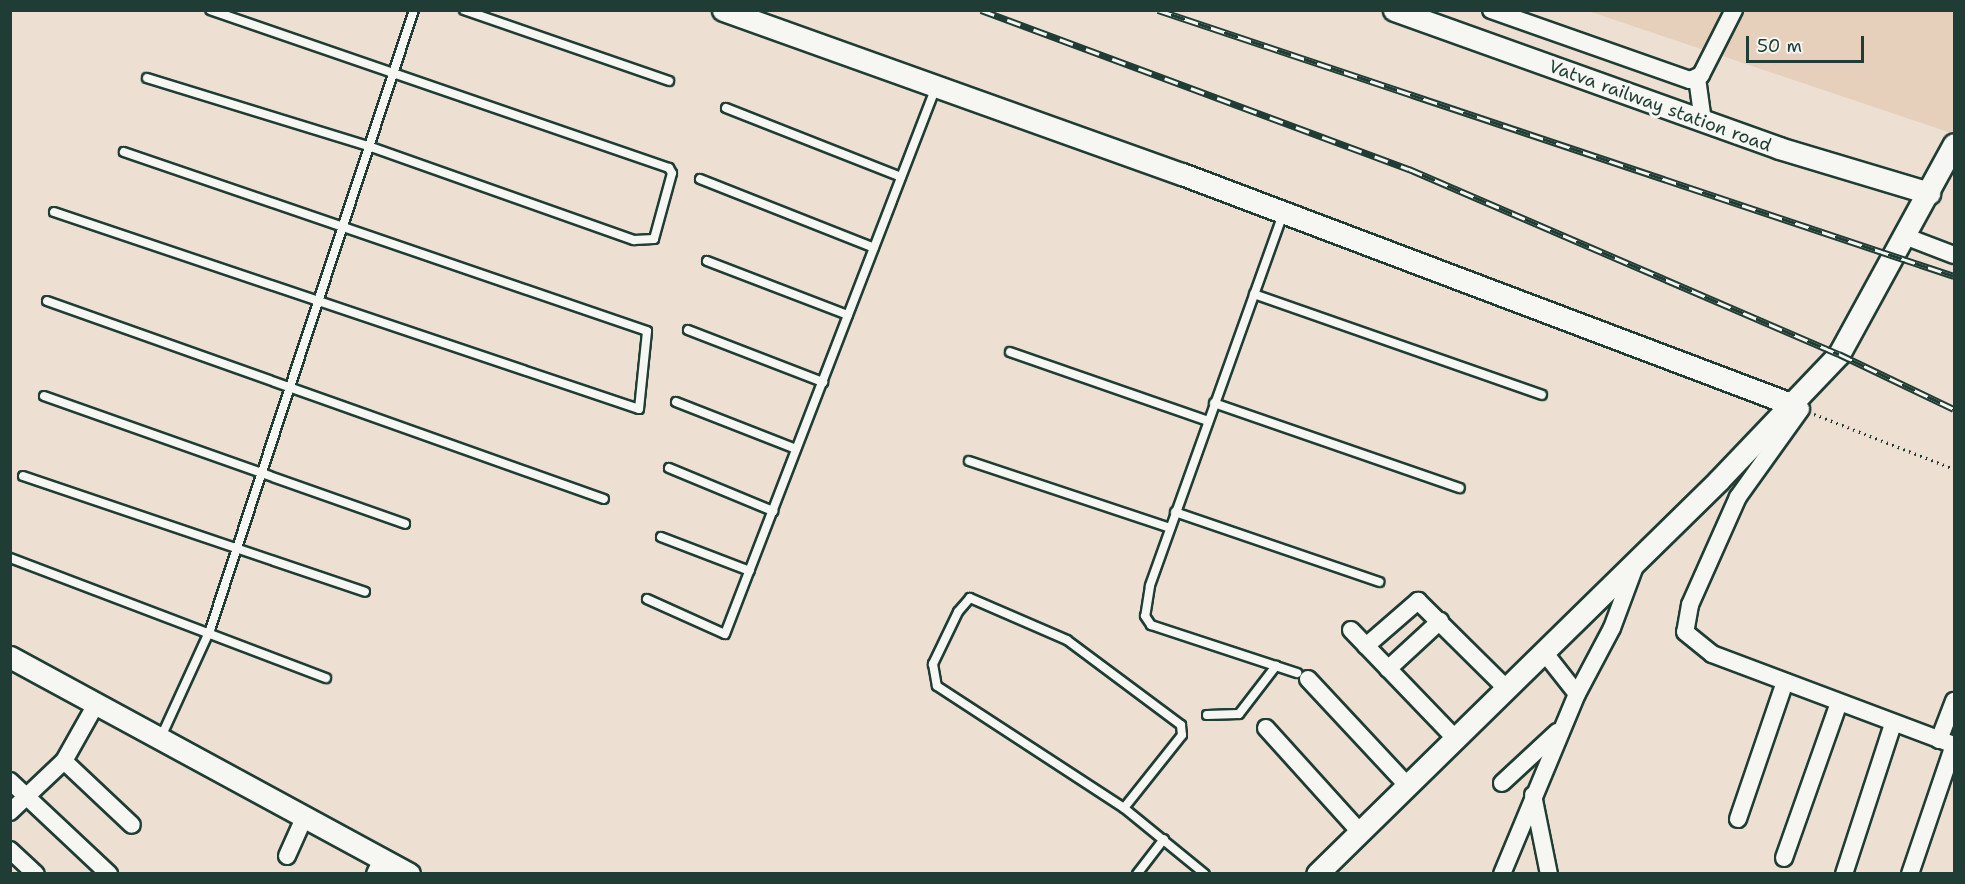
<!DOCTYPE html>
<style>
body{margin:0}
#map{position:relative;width:1965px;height:884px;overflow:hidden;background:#ede0d2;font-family:"Shantell Sans",sans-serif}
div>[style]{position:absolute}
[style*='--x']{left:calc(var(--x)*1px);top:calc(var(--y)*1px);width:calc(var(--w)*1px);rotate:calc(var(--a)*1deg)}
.built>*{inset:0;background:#e6d0bc}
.path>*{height:3px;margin-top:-1.5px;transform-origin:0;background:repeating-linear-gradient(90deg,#1f3d34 0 1.5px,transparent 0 6px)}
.roads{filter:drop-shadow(2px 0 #1f3d34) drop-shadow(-2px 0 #1f3d34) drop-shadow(0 2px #1f3d34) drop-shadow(0 -2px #1f3d34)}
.service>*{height:8px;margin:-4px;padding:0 4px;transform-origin:4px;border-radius:4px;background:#f6f6f2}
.minor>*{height:16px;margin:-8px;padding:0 8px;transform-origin:8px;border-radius:8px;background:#f6f6f2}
.tertiary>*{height:21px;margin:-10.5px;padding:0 10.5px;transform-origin:10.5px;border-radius:10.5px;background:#f6f6f2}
.rail>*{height:7px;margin-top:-3.5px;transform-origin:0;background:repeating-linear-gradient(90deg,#f6f6f2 0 14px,#1f3d34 0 28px);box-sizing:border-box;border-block:2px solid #1f3d34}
span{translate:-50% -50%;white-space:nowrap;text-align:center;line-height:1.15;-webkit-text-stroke:6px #f6f6f2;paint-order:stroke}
.street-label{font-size:18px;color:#1f3d34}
.frame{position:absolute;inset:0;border:12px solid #1f3d34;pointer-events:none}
.scale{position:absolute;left:1746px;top:36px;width:118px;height:27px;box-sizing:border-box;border:3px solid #1f3d34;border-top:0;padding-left:8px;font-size:18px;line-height:21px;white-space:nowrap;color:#1f3d34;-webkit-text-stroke:4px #f6f6f2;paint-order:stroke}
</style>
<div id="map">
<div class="built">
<i style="clip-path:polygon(1588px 11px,1954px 11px,1954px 134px)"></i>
</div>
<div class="path">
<i style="--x:1814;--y:414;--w:150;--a:21.4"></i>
</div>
<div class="roads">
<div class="service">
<i style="--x:464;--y:10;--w:217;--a:19.1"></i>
<i style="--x:147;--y:78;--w:234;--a:17.1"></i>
<i style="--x:371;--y:147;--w:279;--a:19.5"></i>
<i style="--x:634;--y:240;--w:20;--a:-3"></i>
<i style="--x:654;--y:239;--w:68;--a:-74.7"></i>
<i style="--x:672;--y:173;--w:6;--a:-121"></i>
<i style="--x:669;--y:168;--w:485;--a:-161"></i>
<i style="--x:726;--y:108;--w:188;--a:21.5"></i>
<i style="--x:700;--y:179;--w:187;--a:21.6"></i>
<i style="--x:54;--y:212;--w:617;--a:18.61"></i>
<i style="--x:639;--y:409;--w:78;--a:-84.1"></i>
<i style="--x:647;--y:331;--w:553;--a:-161.11"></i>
<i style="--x:1283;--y:214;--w:395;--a:109.7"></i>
<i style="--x:1150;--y:586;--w:30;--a:99"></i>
<i style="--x:1145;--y:616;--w:11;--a:56"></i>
<i style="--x:1151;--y:625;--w:154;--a:18.2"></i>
<i style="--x:707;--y:261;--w:151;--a:21"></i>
<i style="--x:1254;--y:294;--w:305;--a:19.3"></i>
<i style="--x:47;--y:301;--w:591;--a:19.57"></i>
<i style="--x:688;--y:330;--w:145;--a:21.1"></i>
<i style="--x:1010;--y:352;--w:210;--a:19.2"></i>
<i style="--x:44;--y:396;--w:383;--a:19.5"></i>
<i style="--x:676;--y:402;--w:129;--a:21.4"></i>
<i style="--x:1214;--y:403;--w:260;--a:19.1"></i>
<i style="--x:969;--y:461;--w:212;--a:18.4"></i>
<i style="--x:669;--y:468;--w:113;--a:22.5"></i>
<i style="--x:23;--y:476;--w:361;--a:18.7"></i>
<i style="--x:1175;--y:512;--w:216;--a:18.9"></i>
<i style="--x:661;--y:537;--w:95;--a:20.9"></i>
<i style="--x:10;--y:558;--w:338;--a:20.8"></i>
<i style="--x:647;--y:599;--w:85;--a:24.2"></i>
<i style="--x:725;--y:634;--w:586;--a:-68.91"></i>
<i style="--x:1207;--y:715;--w:32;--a:-2"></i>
<i style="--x:1239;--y:714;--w:61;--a:-52.4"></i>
<i style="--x:161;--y:737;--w:118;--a:-65.4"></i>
<i style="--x:210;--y:630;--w:653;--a:-71.79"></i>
<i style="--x:1124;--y:808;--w:93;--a:-51.5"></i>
<i style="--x:1182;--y:735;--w:10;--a:-96"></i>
<i style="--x:1181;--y:725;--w:142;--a:-143.3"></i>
<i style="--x:1067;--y:640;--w:106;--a:-156.6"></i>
<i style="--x:970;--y:598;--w:18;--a:131"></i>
<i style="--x:958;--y:612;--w:58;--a:115.7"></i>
<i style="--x:933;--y:664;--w:22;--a:80"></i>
<i style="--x:937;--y:686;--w:223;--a:33.1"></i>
<i style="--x:1124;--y:808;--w:104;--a:39.2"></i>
<i style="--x:1137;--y:874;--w:44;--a:-52.4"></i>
</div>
<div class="minor">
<i style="--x:1491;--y:10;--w:211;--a:19.4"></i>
<i style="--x:1690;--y:80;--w:12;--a:-24"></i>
<i style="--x:1701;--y:75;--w:73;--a:-63.1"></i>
<i style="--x:1697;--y:78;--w:43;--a:82.1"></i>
<i style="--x:1907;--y:237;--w:50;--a:21"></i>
<i style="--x:1801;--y:409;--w:108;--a:125.6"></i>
<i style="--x:1738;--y:497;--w:118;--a:114"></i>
<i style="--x:1690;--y:605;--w:27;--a:100"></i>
<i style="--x:1685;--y:632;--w:35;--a:39"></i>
<i style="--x:1712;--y:654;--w:259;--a:20.6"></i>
<i style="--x:1351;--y:630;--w:150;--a:46.1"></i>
<i style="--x:1366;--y:646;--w:69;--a:-40.9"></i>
<i style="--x:1418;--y:601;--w:124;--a:44.7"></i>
<i style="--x:1544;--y:652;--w:53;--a:51.8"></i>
<i style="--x:1388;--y:669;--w:71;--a:-42.7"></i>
<i style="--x:1308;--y:679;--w:145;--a:47"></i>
<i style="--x:1266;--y:728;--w:140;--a:47.9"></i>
<i style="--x:1939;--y:740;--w:42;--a:-69"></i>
<i style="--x:64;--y:761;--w:93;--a:43.3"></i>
<i style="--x:10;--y:781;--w:136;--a:43.2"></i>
<i style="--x:1502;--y:783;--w:75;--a:-42.8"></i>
<i style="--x:1533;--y:795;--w:81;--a:78.6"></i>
<i style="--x:10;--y:812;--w:74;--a:-43.4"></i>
<i style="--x:64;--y:761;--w:63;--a:-60.6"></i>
<i style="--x:1738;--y:819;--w:145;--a:-71.1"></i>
<i style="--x:10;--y:850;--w:35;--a:43"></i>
<i style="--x:287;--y:856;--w:42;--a:-65.9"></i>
<i style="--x:1784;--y:858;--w:164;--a:-70.5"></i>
<i style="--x:375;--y:874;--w:17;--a:-65"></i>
<i style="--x:1502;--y:874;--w:195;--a:-67.4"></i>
<i style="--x:1577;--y:694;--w:75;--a:-62.1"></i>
<i style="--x:1612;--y:628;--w:66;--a:-69.6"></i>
<i style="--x:1844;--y:874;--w:158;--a:-71.9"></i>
<i style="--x:1910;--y:874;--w:136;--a:-71.2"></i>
</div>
<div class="tertiary">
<i style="--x:723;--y:10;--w:487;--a:19.7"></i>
<i style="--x:1182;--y:174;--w:648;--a:20.7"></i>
<i style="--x:1394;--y:10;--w:409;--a:19.7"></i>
<i style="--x:1779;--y:148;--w:157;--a:16.7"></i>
<i style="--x:10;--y:657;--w:454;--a:28.5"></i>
<i style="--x:1317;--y:874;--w:563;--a:-44.42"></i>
<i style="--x:1719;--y:480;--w:174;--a:-46.4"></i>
<i style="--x:1839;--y:354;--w:239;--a:-61.3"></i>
</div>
</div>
<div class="rail">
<i style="--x:981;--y:10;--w:457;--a:20.4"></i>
<i style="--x:1409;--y:169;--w:468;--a:23.3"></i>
<i style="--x:1839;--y:354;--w:127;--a:25.6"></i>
<i style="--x:1158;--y:10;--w:839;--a:18.48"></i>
</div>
<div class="street-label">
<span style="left:1660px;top:106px;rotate:20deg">Vatva railway station road</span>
</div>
<div class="frame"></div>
<div class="scale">50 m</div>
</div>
